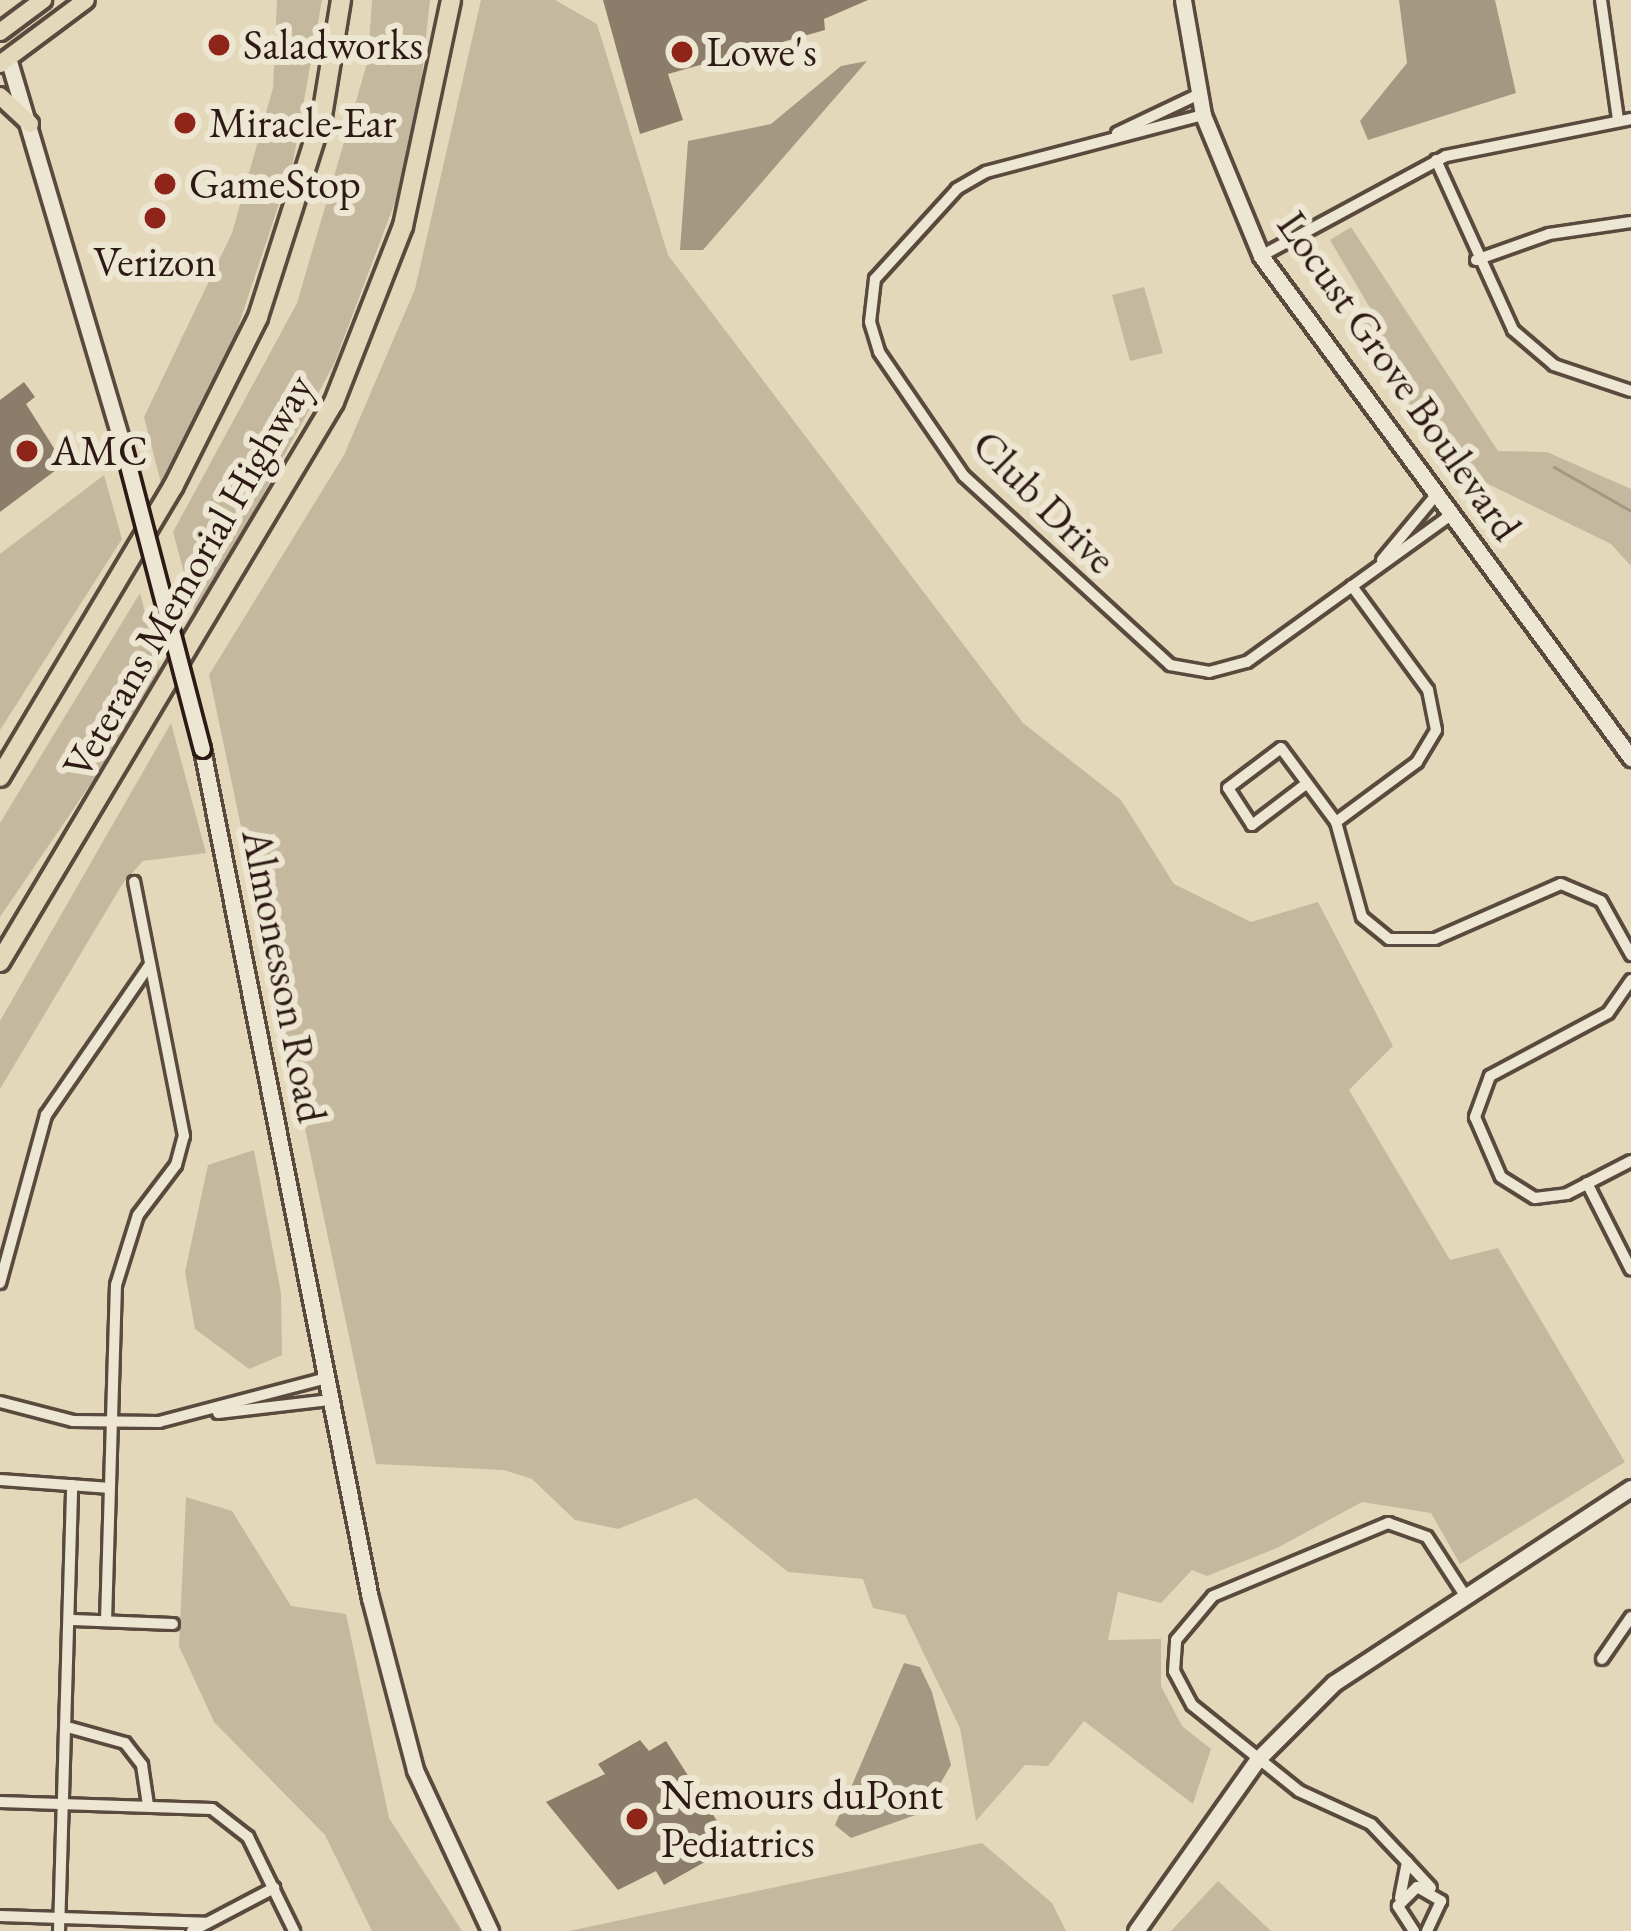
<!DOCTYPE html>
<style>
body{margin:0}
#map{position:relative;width:1631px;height:1931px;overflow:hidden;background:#e3d9ba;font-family:"EB Garamond",serif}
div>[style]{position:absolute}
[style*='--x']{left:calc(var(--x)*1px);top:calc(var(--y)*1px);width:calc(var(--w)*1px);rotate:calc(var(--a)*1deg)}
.green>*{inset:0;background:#c4b99e}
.water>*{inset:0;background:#a59882}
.stream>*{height:3px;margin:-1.5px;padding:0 1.5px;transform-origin:1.5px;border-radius:1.5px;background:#a59882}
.building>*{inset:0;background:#8c7d6a}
.roads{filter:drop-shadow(3px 0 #5a4a3e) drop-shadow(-3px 0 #5a4a3e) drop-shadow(0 3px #5a4a3e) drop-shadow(0 -3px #5a4a3e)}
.street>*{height:10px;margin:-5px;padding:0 5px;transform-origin:5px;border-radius:5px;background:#ede6d2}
.secondary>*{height:15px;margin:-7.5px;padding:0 7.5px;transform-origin:7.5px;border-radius:7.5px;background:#ede6d2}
.primary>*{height:16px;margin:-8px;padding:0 8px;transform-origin:8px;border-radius:8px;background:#e3d9ba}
.highway>*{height:18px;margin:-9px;padding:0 9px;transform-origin:9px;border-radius:9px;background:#e3d9ba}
.bridges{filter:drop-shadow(3px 0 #2d1a14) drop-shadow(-3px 0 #2d1a14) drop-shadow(0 3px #2d1a14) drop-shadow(0 -3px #2d1a14)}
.secondary-bridge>*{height:15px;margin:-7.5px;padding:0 7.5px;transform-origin:7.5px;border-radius:7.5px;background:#ede6d2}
.dots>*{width:33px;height:33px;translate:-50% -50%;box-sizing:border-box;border:6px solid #ede6d2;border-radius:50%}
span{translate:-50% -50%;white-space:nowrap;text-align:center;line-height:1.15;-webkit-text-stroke:12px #ede6d2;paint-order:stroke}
.poi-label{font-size:42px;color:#2d1a14}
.left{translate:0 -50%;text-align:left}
.street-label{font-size:42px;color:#2d1a14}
</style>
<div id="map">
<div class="green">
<i style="clip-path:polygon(277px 0,322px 0,293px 162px,236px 333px,162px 487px,144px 417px,232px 233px,273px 88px)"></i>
<i style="clip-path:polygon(372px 0,430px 0,414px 152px,334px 364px,196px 618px,173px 532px,297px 303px,368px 60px)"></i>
<i style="clip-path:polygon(481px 0,555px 0,597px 24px,668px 255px,1023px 723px,1121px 800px,1174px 884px,1251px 922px,1318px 902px,1393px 1046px,1349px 1090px,1450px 1260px,1498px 1248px,1625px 1462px,1460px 1564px,1431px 1513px,1362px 1502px,1277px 1548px,1207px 1576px,1192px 1570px,1161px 1603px,1118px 1592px,1108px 1640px,1161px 1639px,1161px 1686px,1182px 1726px,1211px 1749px,1193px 1804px,1084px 1721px,1048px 1766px,1025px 1765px,976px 1821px,960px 1728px,905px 1615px,873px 1608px,863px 1579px,788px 1572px,696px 1498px,618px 1529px,575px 1520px,532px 1479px,504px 1470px,376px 1464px,209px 675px,344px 455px,415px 289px)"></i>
<i style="clip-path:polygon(1351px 227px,1498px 451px,1547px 452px,1631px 489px,1631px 566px,1611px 544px,1445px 463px,1446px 426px,1414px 420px,1348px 331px,1373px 313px,1330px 240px)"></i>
<i style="clip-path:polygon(1144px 287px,1163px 353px,1130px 361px,1112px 295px)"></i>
<i style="clip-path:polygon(104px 475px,122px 539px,0 730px,0 554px)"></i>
<i style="clip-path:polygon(140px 593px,162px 679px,0 917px,0 823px)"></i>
<i style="clip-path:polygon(171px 723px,206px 853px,143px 861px,123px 883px,0 1089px,0 1021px)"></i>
<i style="clip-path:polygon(254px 1150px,281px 1293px,282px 1355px,249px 1369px,195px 1329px,185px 1272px,208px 1165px)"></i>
<i style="clip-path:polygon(186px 1497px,232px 1511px,291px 1606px,346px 1614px,389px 1818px,462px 1931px,372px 1931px,325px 1835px,214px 1722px,179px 1646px)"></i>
<i style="clip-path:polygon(982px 1843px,1052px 1903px,1066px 1931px,569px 1931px)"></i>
<i style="clip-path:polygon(1218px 1881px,1271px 1931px,1171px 1931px)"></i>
</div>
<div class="water">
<i style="clip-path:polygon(1399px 0,1495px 0,1516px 93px,1368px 140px,1360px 121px,1407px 63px)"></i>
<i style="clip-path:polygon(867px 61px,703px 250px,680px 250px,688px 141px,771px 124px,841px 66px)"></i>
<i style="clip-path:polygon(904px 1663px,920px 1667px,932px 1692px,951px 1765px,924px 1812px,851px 1838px,835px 1825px)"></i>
</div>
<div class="stream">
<i style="--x:1554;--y:467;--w:89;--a:29.7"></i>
</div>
<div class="building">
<i style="clip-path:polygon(603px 0,868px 0,824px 19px,825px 30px,668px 74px,683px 120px,640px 134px)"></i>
<i style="clip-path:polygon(24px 382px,35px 397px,26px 404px,64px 464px,0 512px,0 400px)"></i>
<i style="clip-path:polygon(640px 1740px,649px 1751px,666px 1741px,733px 1846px,664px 1885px,656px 1871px,618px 1890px,546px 1802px,605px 1774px,598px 1764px)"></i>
</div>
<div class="roads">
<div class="street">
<i style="--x:1601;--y:0;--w:121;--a:81.9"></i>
<i style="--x:1203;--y:115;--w:224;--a:165.3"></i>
<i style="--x:986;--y:172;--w:34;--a:150"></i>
<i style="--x:957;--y:189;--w:122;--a:132.3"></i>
<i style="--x:875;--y:279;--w:43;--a:96.6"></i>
<i style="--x:870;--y:322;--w:31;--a:73"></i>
<i style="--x:879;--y:352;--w:150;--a:55.6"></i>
<i style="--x:964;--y:476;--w:280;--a:42.5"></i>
<i style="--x:1170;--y:665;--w:40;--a:10"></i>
<i style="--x:1209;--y:672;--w:39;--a:-15"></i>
<i style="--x:1247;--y:662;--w:251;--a:-35.8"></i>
<i style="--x:1117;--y:133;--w:91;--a:-25.4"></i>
<i style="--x:1436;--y:160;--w:187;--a:65.6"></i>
<i style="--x:1513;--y:330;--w:54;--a:40.5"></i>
<i style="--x:1554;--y:365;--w:81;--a:18.7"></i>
<i style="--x:1261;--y:256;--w:210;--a:-28.4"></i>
<i style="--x:1446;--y:156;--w:189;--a:-11.3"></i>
<i style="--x:1476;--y:260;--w:77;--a:-19.6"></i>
<i style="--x:1549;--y:234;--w:83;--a:-8.3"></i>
<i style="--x:1382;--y:560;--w:85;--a:-50.3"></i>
<i style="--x:1306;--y:784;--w:68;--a:142.8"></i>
<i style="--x:1252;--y:825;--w:44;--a:-123"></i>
<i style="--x:1228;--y:788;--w:66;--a:-37"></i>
<i style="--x:1281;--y:748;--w:92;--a:53.4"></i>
<i style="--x:1336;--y:822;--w:98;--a:74.7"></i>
<i style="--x:1362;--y:917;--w:35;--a:39"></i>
<i style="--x:1389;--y:939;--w:46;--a:0"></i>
<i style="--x:1435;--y:939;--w:137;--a:-23.6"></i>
<i style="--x:1561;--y:884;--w:43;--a:23"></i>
<i style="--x:1601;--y:901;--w:62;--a:60.9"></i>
<i style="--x:1336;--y:822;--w:101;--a:-36.5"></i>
<i style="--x:1417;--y:762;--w:37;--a:-59"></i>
<i style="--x:1436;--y:730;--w:41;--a:-101.3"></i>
<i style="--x:1428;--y:690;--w:129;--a:-126.2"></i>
<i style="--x:1631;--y:980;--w:40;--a:124.9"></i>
<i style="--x:1608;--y:1013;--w:134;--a:151.9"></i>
<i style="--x:1490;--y:1076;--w:44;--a:110.1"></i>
<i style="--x:1475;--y:1117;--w:65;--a:66.6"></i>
<i style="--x:1501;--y:1177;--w:40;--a:32"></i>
<i style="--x:1535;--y:1198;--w:32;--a:-7"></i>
<i style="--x:1567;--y:1194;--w:72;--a:-27.3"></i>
<i style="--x:1587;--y:1183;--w:97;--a:63.2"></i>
<i style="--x:0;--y:1283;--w:174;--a:-74.7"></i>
<i style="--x:46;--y:1115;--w:183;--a:-55.4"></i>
<i style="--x:0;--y:1402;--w:75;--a:14.6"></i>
<i style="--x:73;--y:1421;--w:86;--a:0.7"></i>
<i style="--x:159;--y:1422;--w:174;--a:-14.7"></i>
<i style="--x:218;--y:1413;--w:114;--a:-6.6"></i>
<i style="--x:0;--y:1480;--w:109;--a:4.2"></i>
<i style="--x:72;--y:1620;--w:101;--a:2.3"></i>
<i style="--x:106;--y:1621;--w:336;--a:-88.3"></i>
<i style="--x:116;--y:1285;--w:73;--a:-72.6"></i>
<i style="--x:138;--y:1215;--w:63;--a:-52.8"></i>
<i style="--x:176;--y:1165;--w:30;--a:-75"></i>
<i style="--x:184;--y:1136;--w:259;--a:-101.1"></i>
<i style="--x:1602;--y:1659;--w:51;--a:-55.4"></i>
<i style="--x:71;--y:1728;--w:56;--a:15.5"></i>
<i style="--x:125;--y:1743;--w:28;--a:52"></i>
<i style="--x:142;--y:1765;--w:40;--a:81.5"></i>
<i style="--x:0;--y:1802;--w:212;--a:1.9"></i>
<i style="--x:212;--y:1809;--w:46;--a:37.9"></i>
<i style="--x:248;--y:1837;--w:105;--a:63.9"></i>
<i style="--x:1407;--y:1862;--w:52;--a:-133.5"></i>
<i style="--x:1371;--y:1824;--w:79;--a:-155.4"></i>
<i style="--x:1299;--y:1791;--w:137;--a:-141.2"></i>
<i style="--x:1192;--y:1705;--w:38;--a:-118"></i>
<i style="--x:1174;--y:1671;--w:31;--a:-86"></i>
<i style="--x:1176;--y:1640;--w:57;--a:-49.9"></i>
<i style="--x:1213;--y:1596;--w:190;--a:-22.6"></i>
<i style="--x:1388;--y:1523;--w:41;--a:19.7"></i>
<i style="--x:1427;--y:1537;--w:72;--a:57"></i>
<i style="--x:1400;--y:1898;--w:37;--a:-79"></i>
<i style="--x:1407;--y:1862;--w:35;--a:47"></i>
<i style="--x:0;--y:1916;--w:206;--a:1.9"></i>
<i style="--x:59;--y:1931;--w:446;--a:-88.3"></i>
<i style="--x:192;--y:1931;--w:93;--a:-27.7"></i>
<i style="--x:1414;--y:1931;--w:30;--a:-123"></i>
<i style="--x:1398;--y:1906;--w:27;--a:-45"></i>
<i style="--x:1417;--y:1887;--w:28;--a:30"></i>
<i style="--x:1441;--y:1901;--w:33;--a:115"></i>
</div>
<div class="secondary">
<i style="--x:1183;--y:0;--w:117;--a:80.1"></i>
<i style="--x:1203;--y:115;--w:152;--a:67.6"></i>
<i style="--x:1261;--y:256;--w:624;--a:53.61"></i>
<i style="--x:8;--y:58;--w:405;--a:73.5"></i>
<i style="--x:202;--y:749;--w:865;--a:78.81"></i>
<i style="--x:370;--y:1598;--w:178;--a:75.3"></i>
<i style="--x:415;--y:1770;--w:178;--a:65"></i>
<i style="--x:1136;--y:1931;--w:209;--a:-54.7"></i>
<i style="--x:1257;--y:1760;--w:109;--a:-45"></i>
<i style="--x:1334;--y:1683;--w:355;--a:-33.3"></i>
</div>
<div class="primary">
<i style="--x:0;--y:32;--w:54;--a:-36.7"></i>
<i style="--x:0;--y:64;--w:107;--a:-36.7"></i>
<i style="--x:0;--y:96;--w:41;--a:43"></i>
</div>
<div class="highway">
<i style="--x:0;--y:777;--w:338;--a:-59.2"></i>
<i style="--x:173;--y:487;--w:190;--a:-63.4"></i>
<i style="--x:258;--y:317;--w:211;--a:-72.3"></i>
<i style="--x:322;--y:116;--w:118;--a:-80.7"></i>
<i style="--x:0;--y:962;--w:652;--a:-59.19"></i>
<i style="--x:334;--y:402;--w:189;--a:-68.6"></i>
<i style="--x:403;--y:226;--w:231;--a:-78"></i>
</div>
</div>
<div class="bridges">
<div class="secondary-bridge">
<i style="--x:123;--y:446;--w:313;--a:75.4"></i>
</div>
</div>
<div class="dots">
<i style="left:219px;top:45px;background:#8f2418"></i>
<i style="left:682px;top:52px;background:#8f2418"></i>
<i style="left:185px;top:123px;background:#8f2418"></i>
<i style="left:165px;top:184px;background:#8f2418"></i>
<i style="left:155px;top:218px;background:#8f2418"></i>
<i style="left:27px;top:451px;background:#8f2418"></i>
<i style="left:637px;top:1819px;background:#8f2418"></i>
</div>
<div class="poi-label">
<span class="left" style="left:243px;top:45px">Saladworks</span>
<span class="left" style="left:706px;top:52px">Lowe's</span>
<span class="left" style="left:209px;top:123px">Miracle-Ear</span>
<span class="left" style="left:189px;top:184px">GameStop</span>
<span style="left:155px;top:262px">Verizon</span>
<span class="left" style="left:51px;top:451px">AMC</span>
<span class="left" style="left:661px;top:1819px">Nemours duPont<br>Pediatrics</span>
</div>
<div class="street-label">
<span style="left:1399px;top:376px;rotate:55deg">Locust Grove Boulevard</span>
<span style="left:1044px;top:502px;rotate:45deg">Club Drive</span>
<span style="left:188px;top:576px;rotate:-60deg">Veterans Memorial Highway</span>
<span style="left:284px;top:976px;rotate:79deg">Almonesson Road</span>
</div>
</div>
